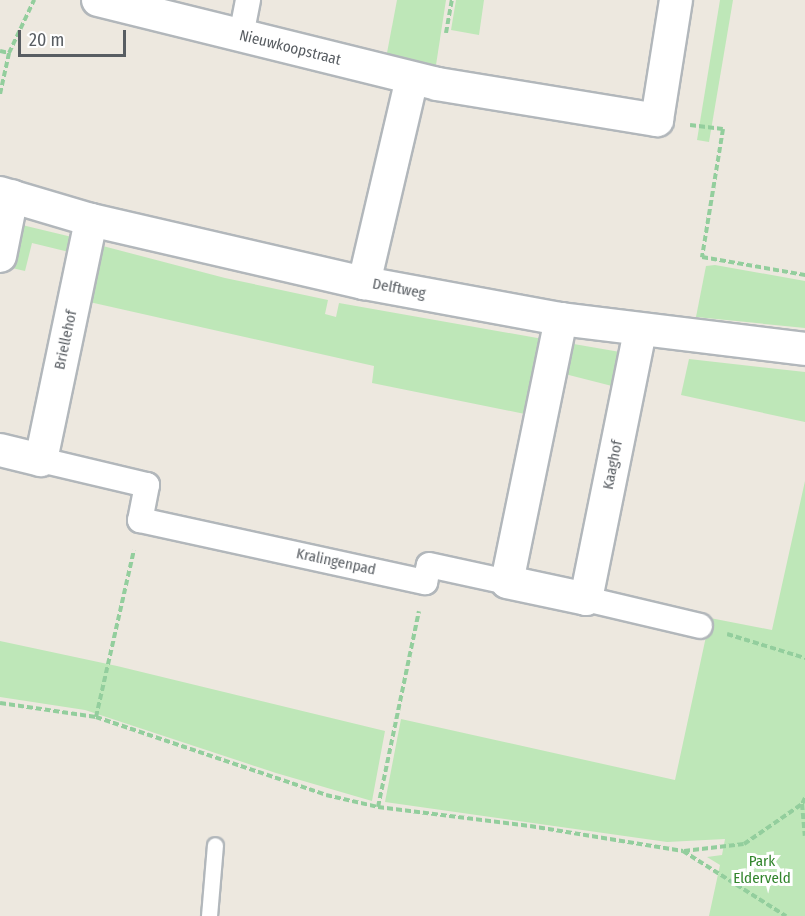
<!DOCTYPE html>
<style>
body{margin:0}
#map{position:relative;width:805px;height:916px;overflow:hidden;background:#ede8df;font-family:"Fira Sans Condensed",sans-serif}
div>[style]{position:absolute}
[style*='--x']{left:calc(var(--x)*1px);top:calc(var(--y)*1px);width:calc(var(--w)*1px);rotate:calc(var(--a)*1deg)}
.green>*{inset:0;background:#bee7b8}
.path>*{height:4px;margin-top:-2px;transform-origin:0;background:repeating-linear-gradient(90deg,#93ce9d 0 6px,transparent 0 9px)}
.roads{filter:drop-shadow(2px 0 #b2b7bb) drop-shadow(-2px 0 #b2b7bb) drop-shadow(0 2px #b2b7bb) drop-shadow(0 -2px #b2b7bb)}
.service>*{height:15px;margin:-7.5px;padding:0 7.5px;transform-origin:7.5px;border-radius:7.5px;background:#fff}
.pedestrian>*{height:24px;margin:-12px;padding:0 12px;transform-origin:12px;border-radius:12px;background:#fff}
.minor>*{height:32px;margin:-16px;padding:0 16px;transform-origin:16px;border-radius:16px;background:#fff}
span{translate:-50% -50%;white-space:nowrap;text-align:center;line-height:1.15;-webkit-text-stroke:6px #fff;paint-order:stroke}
.street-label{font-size:15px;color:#585d62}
.park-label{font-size:15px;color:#32852d}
.scale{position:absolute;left:18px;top:30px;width:108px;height:27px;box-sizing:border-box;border:3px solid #585d62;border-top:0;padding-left:8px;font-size:18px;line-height:21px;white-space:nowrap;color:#585d62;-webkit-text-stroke:4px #fff;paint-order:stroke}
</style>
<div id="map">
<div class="green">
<i style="clip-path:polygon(397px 0,446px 0,436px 65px,387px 53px)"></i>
<i style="clip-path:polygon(456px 0,484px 0,479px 35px,451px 30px)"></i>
<i style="clip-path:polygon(720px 0,733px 0,709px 142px,697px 140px)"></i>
<i style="clip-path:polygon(22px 225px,72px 237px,69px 252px,32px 243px,25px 271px,12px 268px)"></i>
<i style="clip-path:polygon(99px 245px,225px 278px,328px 300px,325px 314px,336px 317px,339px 303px,543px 339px,525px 414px,372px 383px,374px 366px,85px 301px)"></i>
<i style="clip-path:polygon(715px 265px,805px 281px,805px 328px,696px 317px,706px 266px)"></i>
<i style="clip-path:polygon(568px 343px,620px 352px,612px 386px,561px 373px)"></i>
<i style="clip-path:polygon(689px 359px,805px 372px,805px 422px,681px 395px)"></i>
<i style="clip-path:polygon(805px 481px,805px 916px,709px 916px,720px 865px,707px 857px,722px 855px,725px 839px,667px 842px,385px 802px,401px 719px,675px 780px,710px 618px,772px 630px)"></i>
<i style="clip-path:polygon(0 641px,117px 666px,385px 731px,372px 801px,276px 773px,85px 710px,0 697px)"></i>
</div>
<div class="path">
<i style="--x:446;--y:33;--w:34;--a:-80"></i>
<i style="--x:0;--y:51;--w:9;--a:13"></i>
<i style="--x:0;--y:94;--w:42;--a:-77.6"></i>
<i style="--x:9;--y:53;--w:59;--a:-64.7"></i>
<i style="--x:690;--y:125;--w:33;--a:7"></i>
<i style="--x:723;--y:129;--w:130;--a:99.3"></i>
<i style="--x:702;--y:257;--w:105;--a:9.9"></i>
<i style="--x:727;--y:634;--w:82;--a:17.1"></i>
<i style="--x:0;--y:703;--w:97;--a:8.3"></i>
<i style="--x:96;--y:717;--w:243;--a:18.7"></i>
<i style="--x:326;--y:795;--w:53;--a:13"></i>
<i style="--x:378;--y:807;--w:153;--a:7.1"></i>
<i style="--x:530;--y:826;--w:155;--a:9.3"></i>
<i style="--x:683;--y:851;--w:122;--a:32.3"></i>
<i style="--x:96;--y:717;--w:171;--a:-77.2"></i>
<i style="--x:805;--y:798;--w:7;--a:117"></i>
<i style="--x:802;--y:804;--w:32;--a:85"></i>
<i style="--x:378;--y:807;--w:200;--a:-78.2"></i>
<i style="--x:684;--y:851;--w:60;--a:-6.7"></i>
<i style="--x:744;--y:844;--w:70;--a:-34.6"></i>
</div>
<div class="roads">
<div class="service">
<i style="--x:209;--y:916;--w:71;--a:-85.2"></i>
</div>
<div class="pedestrian">
<i style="--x:241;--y:36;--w:37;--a:-79"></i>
<i style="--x:41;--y:460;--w:109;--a:13.3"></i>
<i style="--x:147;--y:485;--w:36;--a:101"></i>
<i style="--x:140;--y:520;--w:292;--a:12.3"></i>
<i style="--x:425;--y:582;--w:17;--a:-77"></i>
<i style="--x:429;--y:565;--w:80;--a:12.3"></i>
<i style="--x:586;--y:599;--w:117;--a:13.3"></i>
</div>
<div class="minor">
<i style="--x:98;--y:0;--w:349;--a:13.9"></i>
<i style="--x:437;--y:84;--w:223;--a:9.3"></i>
<i style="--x:657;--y:120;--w:121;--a:-81"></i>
<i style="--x:0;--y:193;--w:95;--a:16.5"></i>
<i style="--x:91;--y:220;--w:280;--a:13"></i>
<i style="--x:364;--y:283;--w:200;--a:10.4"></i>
<i style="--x:561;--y:319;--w:246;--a:7"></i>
<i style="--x:0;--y:256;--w:61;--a:-78.7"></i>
<i style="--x:364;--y:283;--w:210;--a:-76.8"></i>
<i style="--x:561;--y:319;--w:268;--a:101.6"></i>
<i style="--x:507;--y:582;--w:81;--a:12.1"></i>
<i style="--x:586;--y:599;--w:274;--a:-78.6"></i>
<i style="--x:0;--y:450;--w:42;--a:13.7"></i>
<i style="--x:41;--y:460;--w:245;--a:-78.2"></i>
</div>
</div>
<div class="street-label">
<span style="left:290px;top:48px;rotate:14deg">Nieuwkoopstraat</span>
<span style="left:399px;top:289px;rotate:11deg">Delftweg</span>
<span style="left:66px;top:340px;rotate:-78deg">Briellehof</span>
<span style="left:613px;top:465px;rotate:-79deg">Kaaghof</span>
<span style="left:336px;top:562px;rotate:12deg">Kralingenpad</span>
</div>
<div class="park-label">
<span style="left:762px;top:870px">Park<br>Elderveld</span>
</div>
<div class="scale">20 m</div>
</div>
